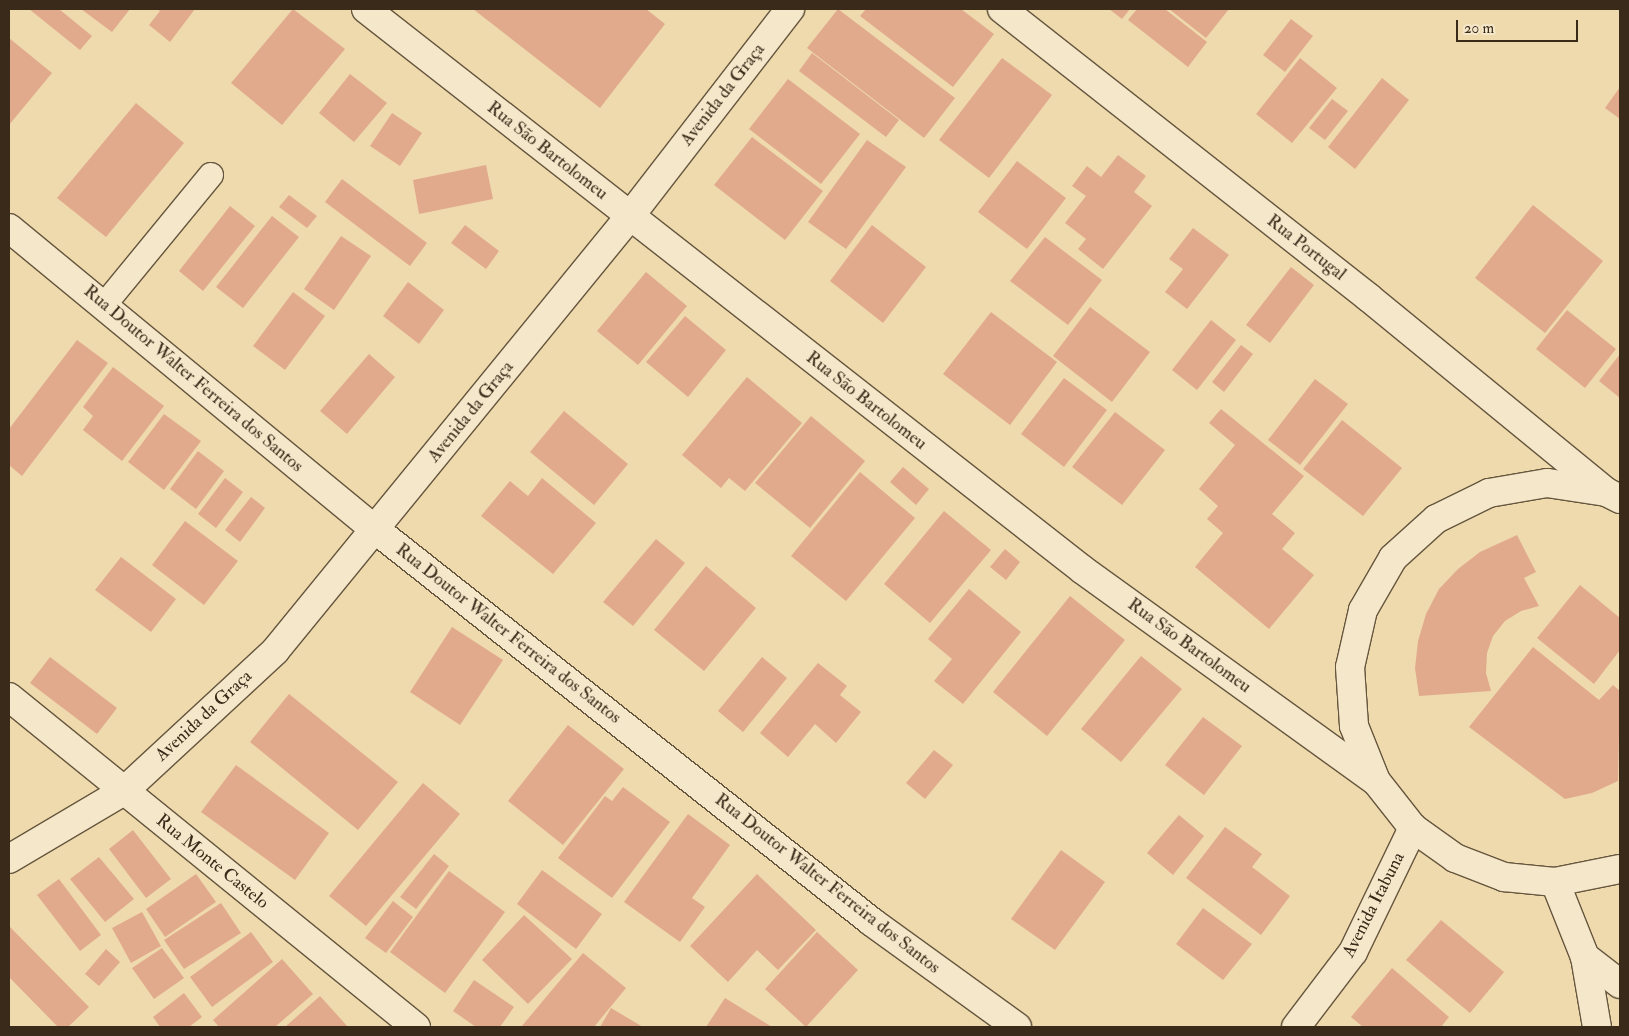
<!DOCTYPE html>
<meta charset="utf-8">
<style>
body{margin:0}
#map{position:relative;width:1629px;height:1036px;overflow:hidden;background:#efdaad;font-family:"IM FELL Double Pica",serif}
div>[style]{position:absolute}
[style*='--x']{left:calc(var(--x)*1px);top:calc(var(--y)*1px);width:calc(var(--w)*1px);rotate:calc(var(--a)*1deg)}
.building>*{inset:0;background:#e1aa8d}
.roads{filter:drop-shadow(1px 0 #66563e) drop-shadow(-1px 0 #66563e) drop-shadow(0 1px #66563e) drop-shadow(0 -1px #66563e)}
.service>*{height:24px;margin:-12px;padding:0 12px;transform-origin:12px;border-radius:12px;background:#f5e7ca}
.minor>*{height:28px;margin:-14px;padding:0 14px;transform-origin:14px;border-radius:14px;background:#f5e7ca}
.tertiary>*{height:28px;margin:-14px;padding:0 14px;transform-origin:14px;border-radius:14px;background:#f5e7ca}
span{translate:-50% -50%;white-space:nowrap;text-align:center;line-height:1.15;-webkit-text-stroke:4px #f5e7ca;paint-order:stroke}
.street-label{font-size:18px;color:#392a19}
.frame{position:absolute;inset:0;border:10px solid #392a19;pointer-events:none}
.scale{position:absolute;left:1456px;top:20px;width:122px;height:22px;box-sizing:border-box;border:2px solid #392a19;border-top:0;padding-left:6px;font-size:15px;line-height:18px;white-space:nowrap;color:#392a19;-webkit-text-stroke:4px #f5e7ca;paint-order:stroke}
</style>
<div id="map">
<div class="building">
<i style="clip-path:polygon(29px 9px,59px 9px,92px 36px,80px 50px)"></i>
<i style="clip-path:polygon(81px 9px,130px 9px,112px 32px)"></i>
<i style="clip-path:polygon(157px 9px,195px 9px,170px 42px,149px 25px,160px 11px)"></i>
<i style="clip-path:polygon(293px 9px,345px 49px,282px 125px,231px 83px)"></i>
<i style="clip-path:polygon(473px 9px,646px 9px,665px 24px,600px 108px)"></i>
<i style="clip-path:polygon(838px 9px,955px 98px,924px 138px,807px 48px)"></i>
<i style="clip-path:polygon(866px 9px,961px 9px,994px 34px,953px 87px,860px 16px)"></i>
<i style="clip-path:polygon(1109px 9px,1130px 9px,1122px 19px)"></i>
<i style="clip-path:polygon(1137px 9px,1165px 9px,1207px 42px,1188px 67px,1128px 20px)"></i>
<i style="clip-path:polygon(1169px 9px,1229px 9px,1206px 38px)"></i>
<i style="clip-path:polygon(1291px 19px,1313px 36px,1285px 72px,1263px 55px)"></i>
<i style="clip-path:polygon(9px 38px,52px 73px,9px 125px)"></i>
<i style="clip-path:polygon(812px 53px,899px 120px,886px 137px,799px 71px)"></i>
<i style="clip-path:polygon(1002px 58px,1052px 95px,989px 178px,939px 140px)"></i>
<i style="clip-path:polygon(1300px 58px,1337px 88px,1292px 143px,1256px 114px)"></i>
<i style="clip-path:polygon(350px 74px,387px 103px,354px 142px,319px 113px)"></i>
<i style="clip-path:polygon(1382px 78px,1409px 100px,1355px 169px,1328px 147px)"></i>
<i style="clip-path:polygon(788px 79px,860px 134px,821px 184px,749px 129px)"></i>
<i style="clip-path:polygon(1620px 87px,1620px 119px,1605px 108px)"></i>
<i style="clip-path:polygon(1332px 99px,1348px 111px,1325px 140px,1309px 128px)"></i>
<i style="clip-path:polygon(136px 103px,184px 143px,106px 237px,57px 198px)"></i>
<i style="clip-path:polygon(392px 113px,422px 133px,400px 166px,370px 146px)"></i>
<i style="clip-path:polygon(752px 137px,823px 191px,785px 240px,714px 185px)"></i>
<i style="clip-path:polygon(867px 140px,906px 167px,846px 249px,808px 222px)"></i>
<i style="clip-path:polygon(1118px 155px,1146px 176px,1134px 192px,1152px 206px,1103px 269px,1078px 249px,1086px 239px,1065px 223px,1086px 196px,1072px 186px,1087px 166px,1101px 177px)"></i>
<i style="clip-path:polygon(1017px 161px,1066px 198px,1027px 249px,978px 212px)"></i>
<i style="clip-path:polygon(486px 165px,493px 199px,419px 214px,413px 180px)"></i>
<i style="clip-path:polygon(342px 179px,427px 243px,410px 266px,325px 202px)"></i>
<i style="clip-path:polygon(289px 195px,317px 216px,307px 228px,279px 207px)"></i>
<i style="clip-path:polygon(1533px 205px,1603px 261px,1545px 333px,1475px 278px)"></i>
<i style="clip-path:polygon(230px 206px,255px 226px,203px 291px,179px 271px)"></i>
<i style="clip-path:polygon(272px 216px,299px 237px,243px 308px,216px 287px)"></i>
<i style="clip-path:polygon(465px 225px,499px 251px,486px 269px,451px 243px)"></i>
<i style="clip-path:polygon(872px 225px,926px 267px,883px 323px,830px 281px)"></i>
<i style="clip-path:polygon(1193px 228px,1229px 255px,1187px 309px,1165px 292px,1183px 269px,1169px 259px)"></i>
<i style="clip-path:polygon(341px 236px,371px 256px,334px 310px,304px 289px)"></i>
<i style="clip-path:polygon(1045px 237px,1102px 280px,1068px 325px,1010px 281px)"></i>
<i style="clip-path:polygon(1291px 267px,1314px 285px,1270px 343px,1246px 325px)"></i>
<i style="clip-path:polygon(646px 272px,687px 306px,638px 365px,597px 331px)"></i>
<i style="clip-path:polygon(408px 282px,444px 310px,419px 344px,383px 316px)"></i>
<i style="clip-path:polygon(293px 292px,325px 316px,285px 370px,253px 346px)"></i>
<i style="clip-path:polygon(1090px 307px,1150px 352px,1112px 402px,1053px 356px)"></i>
<i style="clip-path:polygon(1567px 310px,1616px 349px,1585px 388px,1536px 349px)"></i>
<i style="clip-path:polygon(991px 312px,1057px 362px,1010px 425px,943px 374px)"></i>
<i style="clip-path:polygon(685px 316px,726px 350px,688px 397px,646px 362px)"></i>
<i style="clip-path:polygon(1211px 320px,1236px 340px,1197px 390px,1172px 370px)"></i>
<i style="clip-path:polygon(77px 340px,108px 363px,22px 476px,9px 465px,9px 429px)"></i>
<i style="clip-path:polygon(1241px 345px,1253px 354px,1224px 392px,1212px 382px)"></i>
<i style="clip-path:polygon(369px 354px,395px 377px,347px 434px,320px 411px)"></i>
<i style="clip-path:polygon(1620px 354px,1620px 398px,1599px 381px)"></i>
<i style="clip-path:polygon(113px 367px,164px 406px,122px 461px,83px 430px,93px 416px,83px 407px)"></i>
<i style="clip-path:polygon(747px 377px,802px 423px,745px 491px,729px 478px,721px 488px,682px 455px)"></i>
<i style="clip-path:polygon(1064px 378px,1107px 410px,1064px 467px,1021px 434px)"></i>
<i style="clip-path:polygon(1315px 379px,1348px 404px,1300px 465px,1268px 440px)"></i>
<i style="clip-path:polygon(1221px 409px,1304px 476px,1272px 514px,1295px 533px,1282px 549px,1314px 575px,1269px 629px,1195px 567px,1223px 533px,1207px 519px,1218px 506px,1199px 489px,1235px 445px,1209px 423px)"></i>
<i style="clip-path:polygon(564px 411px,628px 464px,594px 505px,530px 452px)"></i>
<i style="clip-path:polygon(1115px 412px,1165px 450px,1122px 505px,1072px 467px)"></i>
<i style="clip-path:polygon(164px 414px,201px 441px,164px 490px,128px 462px)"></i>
<i style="clip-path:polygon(811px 416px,865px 461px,810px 528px,755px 483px)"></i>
<i style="clip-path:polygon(1342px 420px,1402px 468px,1363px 516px,1303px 469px)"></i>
<i style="clip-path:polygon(198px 451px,224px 471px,196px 509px,170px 489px)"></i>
<i style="clip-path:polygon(903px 467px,929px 489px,916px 505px,890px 482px)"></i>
<i style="clip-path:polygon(860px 472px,915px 518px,846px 601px,791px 556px)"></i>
<i style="clip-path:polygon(225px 478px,243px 492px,216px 528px,198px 514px)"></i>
<i style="clip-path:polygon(542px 478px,596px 523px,553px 574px,481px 516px,510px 481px,528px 496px)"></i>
<i style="clip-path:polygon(251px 497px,265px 508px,240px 542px,225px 530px)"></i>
<i style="clip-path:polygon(944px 511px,991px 550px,930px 623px,884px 584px)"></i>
<i style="clip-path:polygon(185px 521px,238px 561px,204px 605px,152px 565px)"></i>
<i style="clip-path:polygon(1517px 535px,1536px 572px,1524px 578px,1539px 606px,1521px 611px,1505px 621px,1493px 636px,1487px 653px,1486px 673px,1491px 691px,1419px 696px,1415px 668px,1418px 641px,1426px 614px,1439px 589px,1458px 569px,1480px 552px)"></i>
<i style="clip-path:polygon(656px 539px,685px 563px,633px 626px,603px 602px)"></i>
<i style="clip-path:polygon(1005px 549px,1020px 562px,1006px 580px,990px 567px)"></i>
<i style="clip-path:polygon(121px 557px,176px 599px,151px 632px,95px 590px)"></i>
<i style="clip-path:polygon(706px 566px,756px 608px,704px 671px,654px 630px)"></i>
<i style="clip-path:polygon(1580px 585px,1620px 618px,1620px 650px,1594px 684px,1537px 638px)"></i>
<i style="clip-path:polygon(969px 589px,1021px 632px,963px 704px,934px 681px,952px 659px,928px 639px)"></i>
<i style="clip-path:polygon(1070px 596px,1125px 640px,1047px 736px,993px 692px)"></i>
<i style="clip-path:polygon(452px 627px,503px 660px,460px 725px,410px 692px)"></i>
<i style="clip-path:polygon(1533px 647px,1599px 700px,1613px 685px,1620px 691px,1618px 781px,1592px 793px,1565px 799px,1469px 727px)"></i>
<i style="clip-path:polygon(1141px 656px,1182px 689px,1121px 762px,1081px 729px)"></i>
<i style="clip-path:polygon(50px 657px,117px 708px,97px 734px,30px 683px)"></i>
<i style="clip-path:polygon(762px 657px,787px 678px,743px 732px,718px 711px)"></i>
<i style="clip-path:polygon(818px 663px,847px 686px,840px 695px,861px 712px,836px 743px,815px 724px,788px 757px,760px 733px)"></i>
<i style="clip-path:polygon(289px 694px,398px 782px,358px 830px,250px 742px)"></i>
<i style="clip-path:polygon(1203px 717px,1242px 746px,1204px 795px,1165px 765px)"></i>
<i style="clip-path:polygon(568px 725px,624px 769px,563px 845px,508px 801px)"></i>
<i style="clip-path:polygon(934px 750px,953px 765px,925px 799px,906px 783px)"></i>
<i style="clip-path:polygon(236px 765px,329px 833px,295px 880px,201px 812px)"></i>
<i style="clip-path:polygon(423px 783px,460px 814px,366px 926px,329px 896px)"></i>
<i style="clip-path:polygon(623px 787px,670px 822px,612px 898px,558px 858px,605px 796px,612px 801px)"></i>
<i style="clip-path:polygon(688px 814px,730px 845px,692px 898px,705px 907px,680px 942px,624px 902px)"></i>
<i style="clip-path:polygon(1179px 815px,1204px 836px,1173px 875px,1147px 853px)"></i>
<i style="clip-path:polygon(1225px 827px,1262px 854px,1252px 867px,1290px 896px,1261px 935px,1186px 878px)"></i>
<i style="clip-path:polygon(133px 830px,171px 879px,146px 898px,109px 849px)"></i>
<i style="clip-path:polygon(1061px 850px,1105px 882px,1055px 950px,1011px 919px)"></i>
<i style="clip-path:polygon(434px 854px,449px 866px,416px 909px,400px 897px)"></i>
<i style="clip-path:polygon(99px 857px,134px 899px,105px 922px,70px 879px)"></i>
<i style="clip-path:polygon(542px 870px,602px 914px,576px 949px,517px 904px)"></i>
<i style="clip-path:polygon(449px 871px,505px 912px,445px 993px,390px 952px)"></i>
<i style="clip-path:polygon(196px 874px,216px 902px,165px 937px,146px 909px)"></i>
<i style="clip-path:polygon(757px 874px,816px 930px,778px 970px,757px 950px,728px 982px,690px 946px)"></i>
<i style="clip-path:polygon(59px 879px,101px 935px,80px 951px,37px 895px)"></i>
<i style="clip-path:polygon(393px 901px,413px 917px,386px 953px,365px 938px)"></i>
<i style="clip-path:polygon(221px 903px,241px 933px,184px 969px,164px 940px)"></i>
<i style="clip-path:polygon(1203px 908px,1252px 944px,1223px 980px,1176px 944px)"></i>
<i style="clip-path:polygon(142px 912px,161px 946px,131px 963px,112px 928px)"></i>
<i style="clip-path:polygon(524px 915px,572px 959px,528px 1004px,482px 960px)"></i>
<i style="clip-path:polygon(1441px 920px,1504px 972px,1470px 1013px,1406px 960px)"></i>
<i style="clip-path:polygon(9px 926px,89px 1007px,68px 1027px,58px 1027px,9px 977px)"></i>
<i style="clip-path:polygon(251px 932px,273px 962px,212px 1007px,190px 977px)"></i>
<i style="clip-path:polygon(817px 932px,858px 970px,806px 1027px,765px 989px)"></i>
<i style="clip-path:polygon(162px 948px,184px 978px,154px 999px,132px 968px)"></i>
<i style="clip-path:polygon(106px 949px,120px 962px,99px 986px,85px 974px)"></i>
<i style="clip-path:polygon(583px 953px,626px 988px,594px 1027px,521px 1027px)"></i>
<i style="clip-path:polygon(282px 959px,313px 994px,275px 1027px,219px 1027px,213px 1020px)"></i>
<i style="clip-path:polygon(1392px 968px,1449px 1017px,1441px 1027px,1363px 1027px,1351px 1017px)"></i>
<i style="clip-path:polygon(474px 980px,514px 1007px,500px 1027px,476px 1027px,453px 1011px)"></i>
<i style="clip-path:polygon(184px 993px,202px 1017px,189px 1027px,160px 1027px,153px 1017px)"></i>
<i style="clip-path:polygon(320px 996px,348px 1027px,285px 1027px)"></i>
<i style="clip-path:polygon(725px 998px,772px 1027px,706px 1027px)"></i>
<i style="clip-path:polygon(611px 1008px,643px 1027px,600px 1027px)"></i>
</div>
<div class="roads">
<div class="service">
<i style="--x:105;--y:304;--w:167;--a:-50.6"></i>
</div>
<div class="minor">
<i style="--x:1002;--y:9;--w:466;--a:38.2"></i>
<i style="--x:1368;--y:297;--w:308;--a:39.3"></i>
<i style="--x:630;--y:216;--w:262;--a:-52.3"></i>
<i style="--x:9;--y:228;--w:475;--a:39.5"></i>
<i style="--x:376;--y:530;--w:632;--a:38.32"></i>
<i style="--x:872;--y:922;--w:179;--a:35.9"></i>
<i style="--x:9;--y:697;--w:524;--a:39.04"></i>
<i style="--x:1585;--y:957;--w:44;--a:37.6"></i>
<i style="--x:1296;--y:1027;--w:94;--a:-52.8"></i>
<i style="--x:1353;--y:952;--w:138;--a:-64.2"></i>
</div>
<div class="tertiary">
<i style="--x:366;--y:9;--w:910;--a:38.04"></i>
<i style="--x:1083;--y:570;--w:361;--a:35.8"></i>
<i style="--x:1620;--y:499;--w:16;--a:-153"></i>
<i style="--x:1606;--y:492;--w:60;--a:-171.3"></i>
<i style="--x:1547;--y:483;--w:59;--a:170.2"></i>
<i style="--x:1489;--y:493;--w:59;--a:153.9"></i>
<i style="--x:1436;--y:519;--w:58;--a:137.8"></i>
<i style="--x:1393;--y:558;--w:60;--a:120"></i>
<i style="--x:1363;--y:610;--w:58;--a:102.8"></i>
<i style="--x:1350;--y:667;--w:59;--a:86.1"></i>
<i style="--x:1354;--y:726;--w:59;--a:68.2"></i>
<i style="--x:1376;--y:781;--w:60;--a:51.8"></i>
<i style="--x:1413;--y:828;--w:52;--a:35.5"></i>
<i style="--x:1455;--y:858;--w:53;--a:21.2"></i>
<i style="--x:1504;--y:877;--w:51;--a:5.6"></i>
<i style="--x:1555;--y:882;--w:66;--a:-11.3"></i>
<i style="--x:9;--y:859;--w:134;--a:-30.6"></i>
<i style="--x:124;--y:791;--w:206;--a:-42.8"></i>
<i style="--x:275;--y:651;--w:561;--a:-50.78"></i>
<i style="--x:1555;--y:882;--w:81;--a:68.2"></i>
<i style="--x:1585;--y:957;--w:71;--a:80.3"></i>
</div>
</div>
<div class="street-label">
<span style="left:723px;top:95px;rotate:-52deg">Avenida da Graça</span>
<span style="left:547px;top:151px;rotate:38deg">Rua São Bartolomeu</span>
<span style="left:1306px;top:248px;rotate:38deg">Rua Portugal</span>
<span style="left:193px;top:379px;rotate:40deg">Rua Doutor Walter Ferreira dos Santos</span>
<span style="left:866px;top:401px;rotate:38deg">Rua São Bartolomeu</span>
<span style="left:471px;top:412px;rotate:-51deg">Avenida da Graça</span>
<span style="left:508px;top:634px;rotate:38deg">Rua Doutor Walter Ferreira dos Santos</span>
<span style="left:1189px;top:646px;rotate:36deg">Rua São Bartolomeu</span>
<span style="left:204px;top:716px;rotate:-43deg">Avenida da Graça</span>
<span style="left:212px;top:862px;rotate:39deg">Rua Monte Castelo</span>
<span style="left:827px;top:884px;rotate:38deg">Rua Doutor Walter Ferreira dos Santos</span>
<span style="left:1374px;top:905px;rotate:-63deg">Avenida Itabuna</span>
</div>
<div class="frame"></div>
<div class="scale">20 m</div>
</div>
